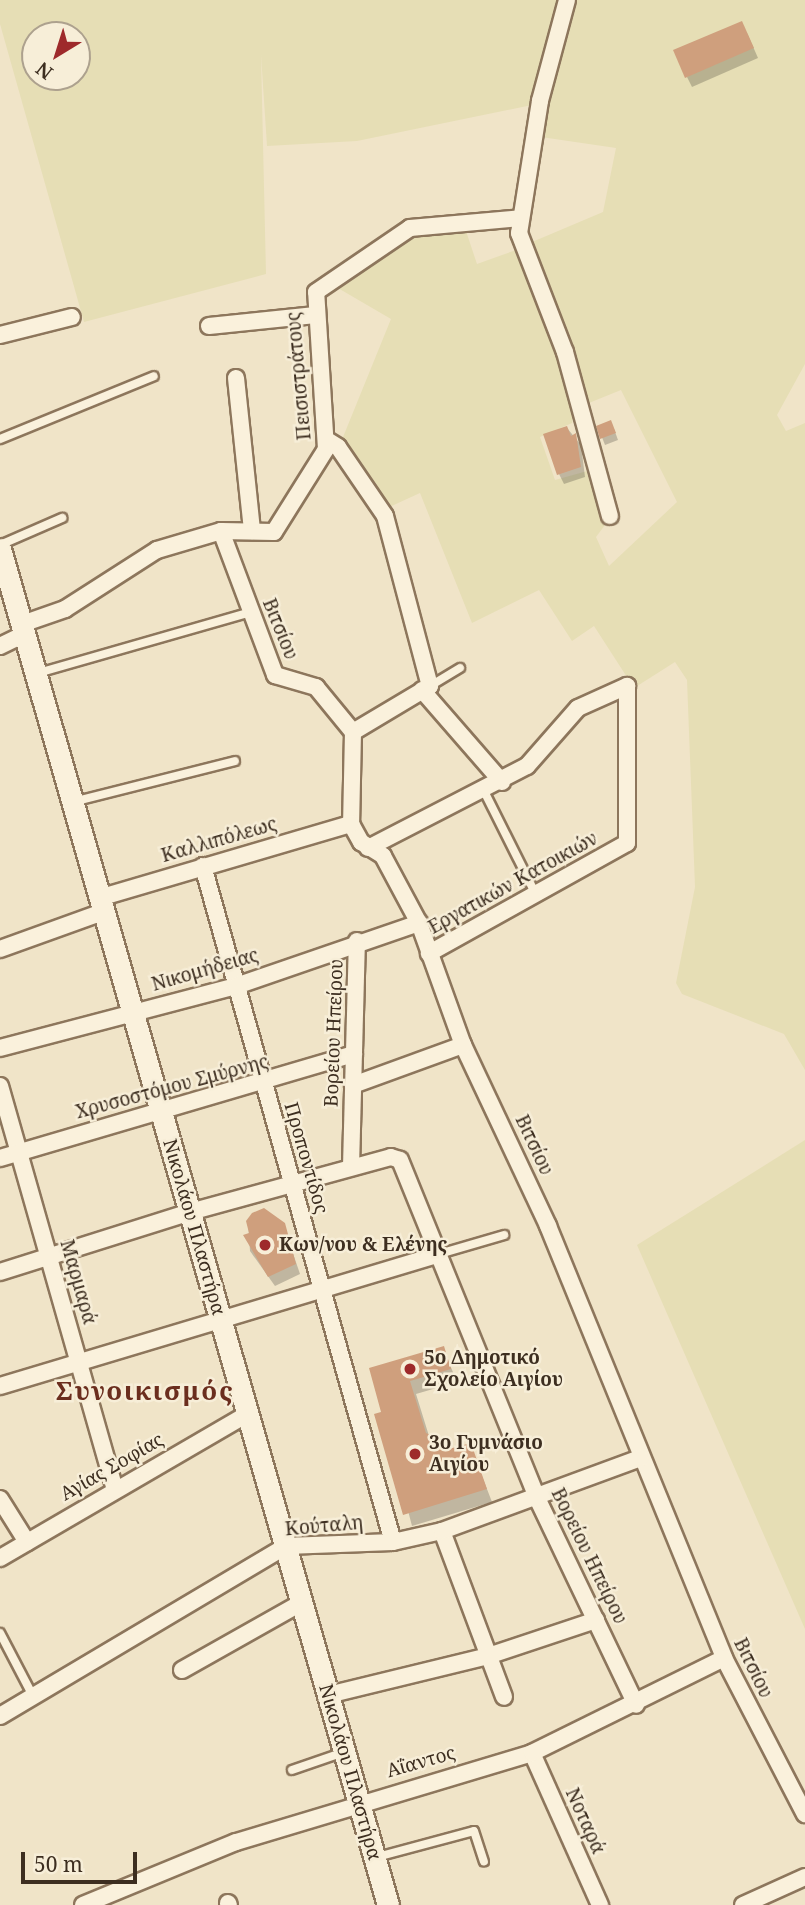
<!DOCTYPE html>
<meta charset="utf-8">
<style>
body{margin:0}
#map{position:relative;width:805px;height:1905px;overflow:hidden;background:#f0e4c8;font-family:"Noto Serif",serif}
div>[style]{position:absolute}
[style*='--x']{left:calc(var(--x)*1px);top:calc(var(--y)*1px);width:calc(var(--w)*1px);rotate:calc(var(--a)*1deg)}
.farmland>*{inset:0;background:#e6deb5}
.shadow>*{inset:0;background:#0003}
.building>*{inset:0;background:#cf9f7d}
.roads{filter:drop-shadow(2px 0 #8d765c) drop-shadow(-2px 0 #8d765c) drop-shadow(0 2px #8d765c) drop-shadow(0 -2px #8d765c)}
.lane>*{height:8px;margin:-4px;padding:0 4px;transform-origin:4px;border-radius:4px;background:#faf1dc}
.street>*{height:16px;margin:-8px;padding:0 8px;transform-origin:8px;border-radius:8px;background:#faf1dc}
.secondary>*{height:21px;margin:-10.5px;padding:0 10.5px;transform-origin:10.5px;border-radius:10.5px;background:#faf1dc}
.dots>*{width:19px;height:19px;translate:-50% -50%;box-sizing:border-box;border:4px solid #f7eed8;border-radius:50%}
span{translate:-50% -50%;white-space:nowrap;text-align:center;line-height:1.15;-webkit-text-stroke:5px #f7eed8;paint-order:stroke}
.street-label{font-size:19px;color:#3d2e20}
.poi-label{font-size:19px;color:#3d2e20;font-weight:700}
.left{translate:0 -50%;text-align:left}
.district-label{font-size:26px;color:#6b2e1e;font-weight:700;letter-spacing:2px}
.north{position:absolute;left:21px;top:21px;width:70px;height:70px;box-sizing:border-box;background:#f7eed8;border:2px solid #ada18e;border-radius:50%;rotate:218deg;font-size:19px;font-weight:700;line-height:28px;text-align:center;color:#3d2e20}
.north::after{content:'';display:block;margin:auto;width:24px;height:32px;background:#9e2a2b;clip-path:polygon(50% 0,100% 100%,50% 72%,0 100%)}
.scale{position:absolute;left:21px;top:1852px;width:116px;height:32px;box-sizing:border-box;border:4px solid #3d2e20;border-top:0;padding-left:9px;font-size:21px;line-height:24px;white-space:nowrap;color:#3d2e20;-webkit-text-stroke:5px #f7eed8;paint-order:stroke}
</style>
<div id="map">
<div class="farmland">
<i style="clip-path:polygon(evenodd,0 0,563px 0,532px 105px,357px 141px,267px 146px,261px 55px,266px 274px,84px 322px,0 24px,0 0,35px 35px,77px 35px,77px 77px,35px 77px,35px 35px)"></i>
<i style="clip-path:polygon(575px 0,805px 0,805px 364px,777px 415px,786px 431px,805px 423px,805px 1070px,784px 1034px,682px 994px,676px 983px,695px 887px,687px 680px,675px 662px,634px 688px,594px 626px,572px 641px,539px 590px,472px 623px,420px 493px,385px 509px,341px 442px,391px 319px,331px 284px,408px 236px,464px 225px,477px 264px,516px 250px,534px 290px,575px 408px,572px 423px,540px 437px,555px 480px,591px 470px,608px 521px,596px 537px,609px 566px,677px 502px,621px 390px,584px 405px,525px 245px,603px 212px,616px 148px,541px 137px)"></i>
<i style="clip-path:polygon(805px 1140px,805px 1629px,637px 1245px)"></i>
</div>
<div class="shadow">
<i style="clip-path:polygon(747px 33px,758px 58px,692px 87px,687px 77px)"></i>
<i style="clip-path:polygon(598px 427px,614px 429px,618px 440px,605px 445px)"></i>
<i style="clip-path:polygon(567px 428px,581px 445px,585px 477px,564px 484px,559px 474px)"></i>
<i style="clip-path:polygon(248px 1221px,283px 1224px,300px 1274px,275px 1286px,250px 1251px)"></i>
<i style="clip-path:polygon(443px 1348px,457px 1382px,416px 1394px,429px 1436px,446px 1451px,470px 1445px,492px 1502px,412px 1526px,371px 1369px)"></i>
</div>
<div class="building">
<i style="clip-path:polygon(742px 21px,754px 48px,685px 78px,673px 50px)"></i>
<i style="clip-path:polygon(611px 420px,616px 433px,600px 439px,596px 426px)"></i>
<i style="clip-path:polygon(567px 426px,571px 436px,576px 433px,581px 467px,557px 475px,543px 434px)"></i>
<i style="clip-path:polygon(264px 1208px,285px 1223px,296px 1264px,268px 1277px,243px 1235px,249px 1233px,246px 1221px,252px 1213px)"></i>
<i style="clip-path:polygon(444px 1346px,451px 1369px,410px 1381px,426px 1433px,442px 1440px,445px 1450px,471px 1443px,487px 1489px,403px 1515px,374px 1414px,381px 1412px,369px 1368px)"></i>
</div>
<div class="roads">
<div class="lane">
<i style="--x:0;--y:439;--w:166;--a:-22.2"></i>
<i style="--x:0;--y:545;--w:68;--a:-23.5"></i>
<i style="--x:38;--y:673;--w:222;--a:-16"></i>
<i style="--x:430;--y:686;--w:35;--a:-31"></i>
<i style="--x:484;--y:791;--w:116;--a:63.4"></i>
<i style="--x:73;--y:802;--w:167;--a:-14.2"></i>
<i style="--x:439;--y:1254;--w:68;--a:-16.3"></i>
<i style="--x:0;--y:1633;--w:71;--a:62.4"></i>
<i style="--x:292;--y:1770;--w:55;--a:-19.1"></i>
<i style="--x:377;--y:1857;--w:100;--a:-15"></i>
<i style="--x:474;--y:1831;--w:32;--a:72"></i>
</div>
<div class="street">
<i style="--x:567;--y:0;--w:105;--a:105"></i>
<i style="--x:540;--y:101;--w:134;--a:99"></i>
<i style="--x:519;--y:233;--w:128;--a:68.9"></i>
<i style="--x:565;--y:352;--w:170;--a:74.7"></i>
<i style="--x:209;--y:326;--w:107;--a:-5.9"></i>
<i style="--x:0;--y:335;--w:74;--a:-14"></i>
<i style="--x:236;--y:378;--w:154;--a:84"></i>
<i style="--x:327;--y:440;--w:13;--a:32"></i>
<i style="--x:338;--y:447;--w:83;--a:55.7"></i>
<i style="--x:385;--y:516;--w:176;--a:75.2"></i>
<i style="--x:430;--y:686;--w:90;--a:149.1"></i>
<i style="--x:221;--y:531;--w:154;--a:69.4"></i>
<i style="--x:275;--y:675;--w:43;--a:16.3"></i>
<i style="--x:316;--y:687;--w:58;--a:50.6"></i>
<i style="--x:353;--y:732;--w:92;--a:91.2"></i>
<i style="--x:351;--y:824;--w:21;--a:61"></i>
<i style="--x:361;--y:842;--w:26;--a:32"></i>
<i style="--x:383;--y:856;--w:76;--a:61.8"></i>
<i style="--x:419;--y:923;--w:130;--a:70.2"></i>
<i style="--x:463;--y:1045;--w:200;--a:64.8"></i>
<i style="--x:548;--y:1226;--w:466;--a:67.8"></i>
<i style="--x:724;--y:1658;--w:176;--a:62.6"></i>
<i style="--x:22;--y:624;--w:46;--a:-19.2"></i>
<i style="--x:65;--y:609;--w:109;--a:-32.7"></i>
<i style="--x:157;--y:550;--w:67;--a:-16.5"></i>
<i style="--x:221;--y:531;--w:53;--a:1.1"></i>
<i style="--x:274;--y:532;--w:98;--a:-57.9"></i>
<i style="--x:326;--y:449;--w:157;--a:-93.6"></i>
<i style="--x:316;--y:292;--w:114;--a:-34.2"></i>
<i style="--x:410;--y:228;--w:111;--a:-5.1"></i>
<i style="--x:0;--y:646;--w:28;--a:-26"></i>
<i style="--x:422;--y:690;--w:122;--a:49"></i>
<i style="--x:368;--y:848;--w:179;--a:-27.3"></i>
<i style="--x:527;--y:766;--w:77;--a:-48.7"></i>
<i style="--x:578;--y:708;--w:54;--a:-24.2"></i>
<i style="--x:627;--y:686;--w:157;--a:90"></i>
<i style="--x:627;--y:843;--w:227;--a:150.9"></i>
<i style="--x:203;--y:866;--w:702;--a:74.3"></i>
<i style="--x:99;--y:898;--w:263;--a:-16.4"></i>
<i style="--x:0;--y:949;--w:109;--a:-19.8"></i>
<i style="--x:0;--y:1048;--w:244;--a:-14.7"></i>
<i style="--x:236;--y:986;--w:194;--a:-19"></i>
<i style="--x:353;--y:1085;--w:117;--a:-20"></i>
<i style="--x:0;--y:1086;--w:419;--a:74.1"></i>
<i style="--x:0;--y:1158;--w:369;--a:-16.4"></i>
<i style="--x:351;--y:1167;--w:226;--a:-88.5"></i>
<i style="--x:0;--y:1272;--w:199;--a:-17.5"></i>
<i style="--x:190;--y:1212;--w:208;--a:-15.3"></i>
<i style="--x:391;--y:1157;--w:9;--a:18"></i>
<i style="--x:400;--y:1160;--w:367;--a:67.9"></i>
<i style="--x:538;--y:1500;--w:227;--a:64.4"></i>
<i style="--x:0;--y:1386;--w:458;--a:-16.7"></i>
<i style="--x:0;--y:1499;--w:51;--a:57.9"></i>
<i style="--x:442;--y:1531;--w:177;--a:69.5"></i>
<i style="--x:0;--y:1558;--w:286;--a:-30.2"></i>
<i style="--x:182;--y:1670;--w:137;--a:-29.4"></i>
<i style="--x:328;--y:1695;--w:165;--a:-13.7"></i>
<i style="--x:488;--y:1656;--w:114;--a:-18.4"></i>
<i style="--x:0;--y:1716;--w:333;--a:-30.7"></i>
<i style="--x:286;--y:1546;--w:107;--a:-2.1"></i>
<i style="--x:393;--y:1542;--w:50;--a:-12.7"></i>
<i style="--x:442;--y:1531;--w:211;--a:-20.2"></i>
<i style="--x:532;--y:1753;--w:167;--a:65.9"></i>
<i style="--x:228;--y:1903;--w:2;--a:63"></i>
<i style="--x:83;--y:1905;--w:165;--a:-22.4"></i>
<i style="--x:236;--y:1842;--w:309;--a:-16.7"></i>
<i style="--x:532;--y:1753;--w:214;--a:-26.3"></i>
<i style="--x:743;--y:1905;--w:68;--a:-24.3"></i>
</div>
<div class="secondary">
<i style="--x:0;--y:549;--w:1410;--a:74.03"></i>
</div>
</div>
<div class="dots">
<i style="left:265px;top:1245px;background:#9e2a2b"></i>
<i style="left:410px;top:1369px;background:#9e2a2b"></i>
<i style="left:415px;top:1454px;background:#9e2a2b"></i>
</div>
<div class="street-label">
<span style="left:299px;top:376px;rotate:-95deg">Πεισιστράτους</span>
<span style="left:280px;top:629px;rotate:68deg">Βιτσίου</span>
<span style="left:219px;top:840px;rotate:-16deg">Καλλιπόλεως</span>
<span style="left:513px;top:883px;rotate:-29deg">Εργατικών Κατοικιών</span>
<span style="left:205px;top:970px;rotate:-16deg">Νικομήδειας</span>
<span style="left:334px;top:1033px;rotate:-88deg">Βορείου Ηπείρου</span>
<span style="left:172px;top:1087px;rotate:-15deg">Χρυσοστόμου Σμύρνης</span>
<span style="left:534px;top:1145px;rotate:65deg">Βιτσίου</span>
<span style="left:306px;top:1158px;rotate:74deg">Προποντίδος</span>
<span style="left:194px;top:1227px;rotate:74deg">Νικολάου Πλαστήρα</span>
<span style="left:78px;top:1282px;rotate:74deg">Μαρμαρά</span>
<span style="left:112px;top:1467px;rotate:-30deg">Αγίας Σοφίας</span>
<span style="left:324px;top:1526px;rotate:-5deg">Κούταλη</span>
<span style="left:589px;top:1556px;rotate:64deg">Βορείου Ηπείρου</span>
<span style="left:753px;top:1668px;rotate:64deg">Βιτσίου</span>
<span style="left:421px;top:1762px;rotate:-16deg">Αΐαντος</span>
<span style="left:350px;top:1772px;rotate:74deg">Νικολάου Πλαστήρα</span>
<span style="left:585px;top:1821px;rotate:66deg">Νοταρά</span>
</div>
<div class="poi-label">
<span class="left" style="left:279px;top:1245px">Κων/νου &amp; Ελένης</span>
<span class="left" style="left:424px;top:1369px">5ο Δημοτικό<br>Σχολείο Αιγίου</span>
<span class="left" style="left:429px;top:1454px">3ο Γυμνάσιο<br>Αιγίου</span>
</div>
<div class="district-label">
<span style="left:145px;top:1391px">Συνοικισμός</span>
</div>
<div class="north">N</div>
<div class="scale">50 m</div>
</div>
